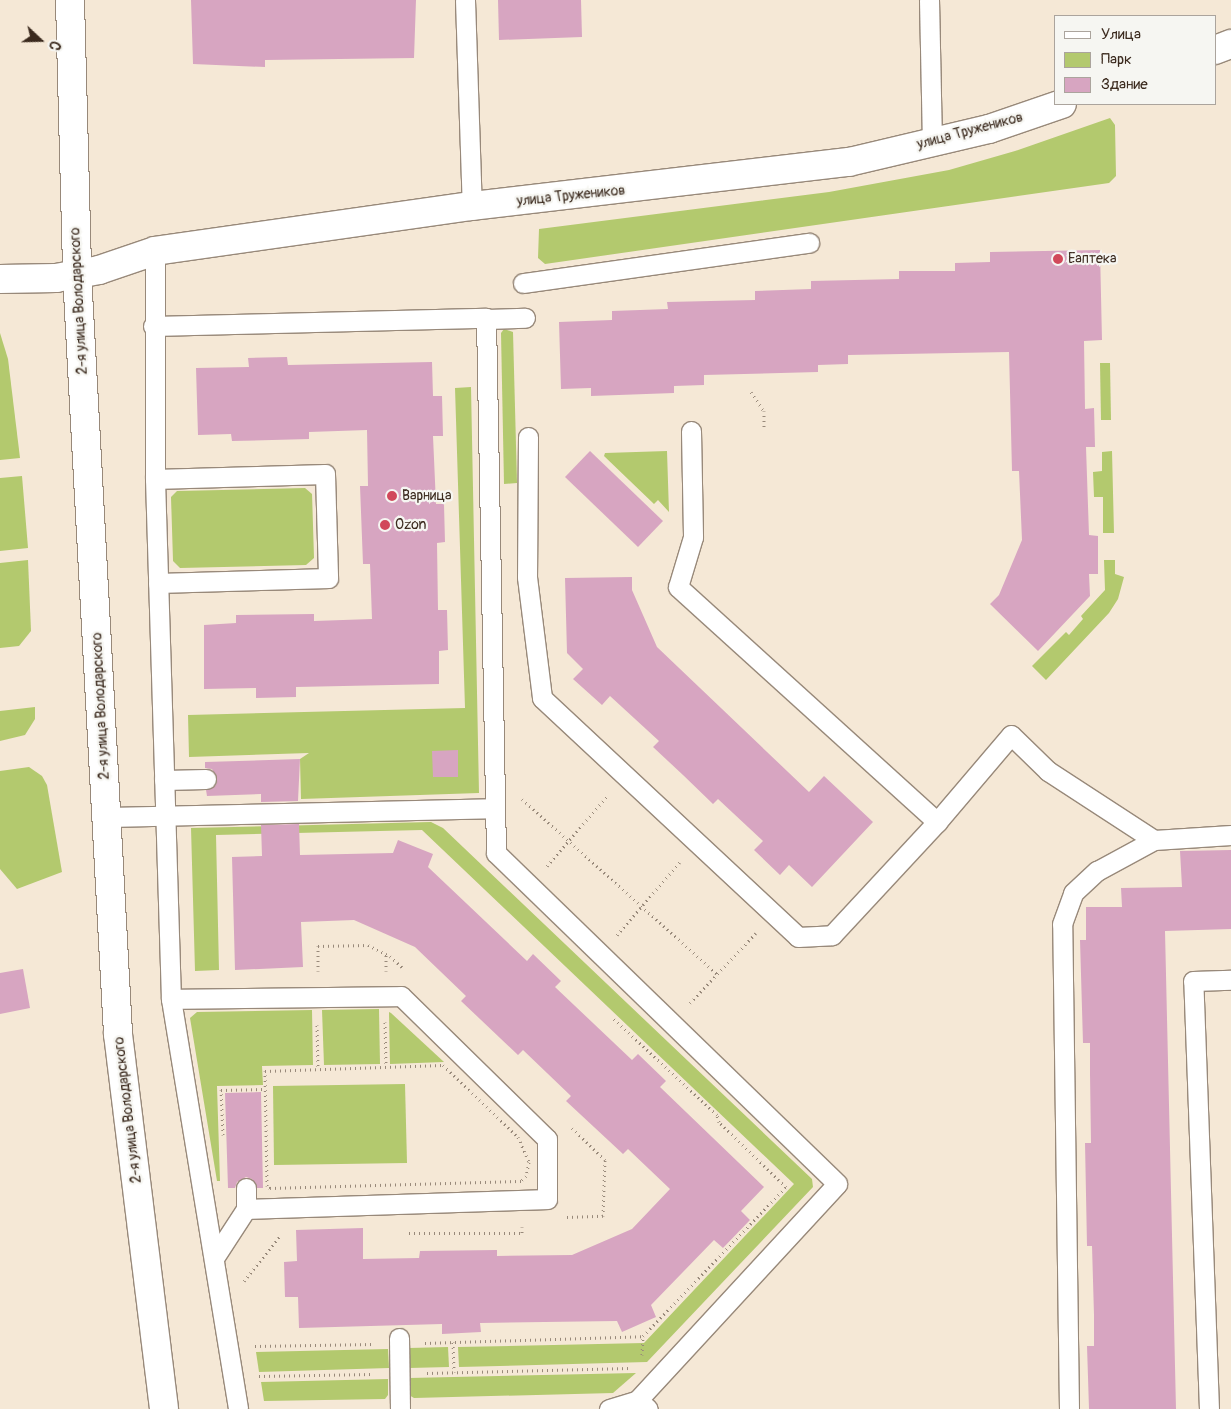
<!DOCTYPE html>
<meta charset="utf-8">
<style>
body{margin:0}
#map{position:relative;width:1231px;height:1409px;overflow:hidden;background:#f5e8d6;font-family:Pangolin,sans-serif}
div>[style]{position:absolute}
[style*='--x']{left:calc(var(--x)*1px);top:calc(var(--y)*1px);width:calc(var(--w)*1px);rotate:calc(var(--a)*1deg)}
.green>*{inset:0;background:#b3c96e}
.building>*{inset:0;background:#d7a5c1}
.path>*{height:3px;margin-top:-1.5px;transform-origin:0;background:repeating-linear-gradient(90deg,#98897a 0 1px,transparent 0 5px)}
.roads{filter:drop-shadow(1px 0 #98897a) drop-shadow(-1px 0 #98897a) drop-shadow(0 1px #98897a) drop-shadow(0 -1px #98897a)}
.lane>*{height:19px;margin:-9.5px;padding:0 9.5px;transform-origin:9.5px;border-radius:9.5px;background:#fff}
.street>*{height:28px;margin:-14px;padding:0 14px;transform-origin:14px;border-radius:14px;background:#fff}
.dots>*{width:14px;height:14px;translate:-50% -50%;box-sizing:border-box;border:2px solid #f6f6f2;border-radius:50%}
span{translate:-50% -50%;white-space:nowrap;text-align:center;line-height:1.15;-webkit-text-stroke:4.5px #f6f6f2;paint-order:stroke}
.street-label{font-size:14px;color:#3b2a1e}
.poi-label{font-size:14px;color:#3b2a1e}
.left{translate:0 -50%;text-align:left}
.legend{position:absolute;left:1054px;top:15px;width:162px;height:90px;box-sizing:border-box;background:#f6f6f2;border:1px solid #aba49d;margin:0;padding:6px 9px;list-style:none;font-size:15px;color:#3b2a1e}
.legend li{display:flex;align-items:center;gap:10px;height:25px}
.legend b{width:25px;border:1px solid #aba49d}
.north{position:absolute;left:15px;top:15px;width:50px;height:50px;-webkit-text-stroke:4px #f6f6f2;paint-order:stroke;rotate:111deg;font-size:14px;font-weight:700;line-height:20px;text-align:center;color:#3b2a1e}
.north::after{content:'';display:block;margin:auto;width:18px;height:22px;background:#3b2a1e;clip-path:polygon(50% 0,100% 100%,50% 72%,0 100%)}
</style>
<div id="map">
<div class="green">
<i style="clip-path:polygon(1110px 118px,1115px 125px,1116px 176px,1109px 183px,545px 264px,538px 258px,539px 229px,829px 192px,949px 170px,1015px 151px)"></i>
<i style="clip-path:polygon(504px 329px,513px 332px,517px 483px,504px 484px,501px 333px)"></i>
<i style="clip-path:polygon(0 333px,8px 359px,20px 458px,0 460px)"></i>
<i style="clip-path:polygon(1100px 363px,1110px 363px,1111px 420px,1101px 420px)"></i>
<i style="clip-path:polygon(471px 387px,479px 793px,301px 799px,300px 759px,309px 753px,189px 757px,188px 715px,465px 708px,455px 388px)"></i>
<i style="clip-path:polygon(667px 451px,669px 512px,658px 500px,654px 504px,604px 456px,605px 453px)"></i>
<i style="clip-path:polygon(1112px 451px,1114px 533px,1103px 533px,1103px 497px,1094px 497px,1093px 472px,1102px 471px,1102px 452px)"></i>
<i style="clip-path:polygon(22px 476px,28px 548px,0 551px,0 478px)"></i>
<i style="clip-path:polygon(305px 488px,312px 494px,314px 558px,306px 565px,180px 568px,173px 561px,171px 497px,177px 491px)"></i>
<i style="clip-path:polygon(28px 560px,31px 631px,19px 646px,0 648px,0 563px)"></i>
<i style="clip-path:polygon(1104px 560px,1115px 560px,1115px 574px,1124px 577px,1118px 599px,1109px 613px,1046px 680px,1032px 666px,1066px 632px,1069px 635px,1083px 619px,1081px 616px,1105px 590px)"></i>
<i style="clip-path:polygon(35px 707px,35px 719px,25px 735px,0 741px,0 711px)"></i>
<i style="clip-path:polygon(29px 767px,42px 776px,47px 785px,62px 872px,17px 889px,0 869px,0 771px)"></i>
<i style="clip-path:polygon(431px 822px,443px 828px,812px 1179px,813px 1187px,647px 1362px,459px 1367px,458px 1347px,644px 1343px,794px 1184px,422px 830px,216px 835px,219px 970px,195px 971px,191px 828px)"></i>
<i style="clip-path:polygon(379px 1009px,380px 1064px,324px 1065px,322px 1010px)"></i>
<i style="clip-path:polygon(312px 1010px,313px 1065px,262px 1066px,263px 1085px,217px 1086px,220px 1181px,217px 1181px,190px 1018px,197px 1012px)"></i>
<i style="clip-path:polygon(389px 1012px,391px 1013px,444px 1062px,390px 1064px)"></i>
<i style="clip-path:polygon(405px 1084px,407px 1163px,274px 1165px,273px 1086px)"></i>
<i style="clip-path:polygon(448px 1347px,449px 1367px,409px 1368px,409px 1348px)"></i>
<i style="clip-path:polygon(388px 1349px,389px 1368px,259px 1372px,256px 1352px)"></i>
<i style="clip-path:polygon(636px 1373px,613px 1393px,414px 1398px,409px 1395px,409px 1378px)"></i>
<i style="clip-path:polygon(388px 1379px,388px 1395px,385px 1399px,264px 1401px,261px 1382px)"></i>
</div>
<div class="building">
<i style="clip-path:polygon(191px 0,416px 0,414px 58px,265px 60px,265px 67px,193px 64px)"></i>
<i style="clip-path:polygon(498px 0,581px 0,582px 37px,499px 40px)"></i>
<i style="clip-path:polygon(1100px 250px,1102px 340px,1084px 341px,1085px 409px,1094px 408px,1095px 447px,1086px 447px,1089px 535px,1098px 536px,1098px 574px,1089px 574px,1090px 596px,1038px 651px,990px 604px,999px 595px,1022px 540px,1019px 471px,1012px 471px,1009px 352px,848px 355px,848px 364px,818px 365px,818px 372px,704px 375px,704px 385px,674px 386px,674px 393px,591px 396px,591px 388px,561px 389px,559px 322px,612px 320px,612px 311px,668px 309px,667px 302px,755px 300px,755px 291px,811px 289px,811px 281px,899px 279px,899px 271px,955px 271px,955px 263px,990px 262px,990px 252px)"></i>
<i style="clip-path:polygon(287px 357px,288px 365px,432px 362px,433px 396px,442px 396px,443px 436px,433px 436px,436px 504px,444px 504px,445px 542px,437px 543px,438px 610px,447px 610px,448px 650px,439px 651px,439px 684px,296px 687px,296px 697px,256px 698px,256px 688px,204px 689px,204px 625px,236px 623px,236px 615px,314px 614px,314px 621px,372px 619px,370px 564px,363px 564px,360px 486px,368px 486px,367px 430px,309px 432px,309px 439px,232px 441px,231px 434px,198px 435px,196px 368px,249px 367px,248px 358px)"></i>
<i style="clip-path:polygon(590px 451px,663px 521px,638px 547px,565px 477px)"></i>
<i style="clip-path:polygon(632px 577px,632px 590px,657px 647px,809px 792px,824px 776px,873px 822px,812px 887px,789px 865px,780px 875px,754px 850px,763px 841px,718px 799px,713px 804px,683px 775px,653px 747px,659px 741px,610px 696px,602px 705px,573px 679px,583px 669px,567px 653px,565px 578px)"></i>
<i style="clip-path:polygon(458px 750px,458px 777px,433px 777px,432px 751px)"></i>
<i style="clip-path:polygon(300px 759px,298px 801px,261px 802px,261px 794px,207px 796px,206px 790px,216px 785px,217px 778px,212px 769px,205px 768px,205px 762px)"></i>
<i style="clip-path:polygon(299px 824px,300px 855px,393px 853px,398px 840px,433px 854px,428px 867px,527px 961px,533px 954px,561px 981px,555px 987px,632px 1060px,638px 1054px,666px 1081px,660px 1087px,764px 1187px,741px 1211px,750px 1220px,723px 1248px,714px 1240px,651px 1305px,656px 1317px,622px 1332px,617px 1321px,480px 1323px,481px 1332px,442px 1334px,442px 1324px,299px 1328px,298px 1297px,285px 1297px,284px 1262px,297px 1261px,296px 1230px,363px 1228px,363px 1259px,419px 1258px,420px 1251px,497px 1250px,497px 1256px,572px 1255px,632px 1229px,670px 1189px,628px 1149px,623px 1154px,566px 1101px,571px 1096px,523px 1050px,518px 1055px,461px 1001px,466px 996px,415px 947px,354px 920px,301px 922px,303px 967px,235px 970px,232px 857px,262px 856px,261px 825px)"></i>
<i style="clip-path:polygon(1231px 850px,1231px 929px,1165px 931px,1176px 1409px,1089px 1409px,1087px 1346px,1094px 1346px,1094px 1315px,1092px 1246px,1087px 1246px,1085px 1143px,1091px 1143px,1090px 1074px,1090px 1043px,1083px 1043px,1080px 940px,1086px 940px,1086px 907px,1122px 907px,1121px 888px,1182px 887px,1180px 851px)"></i>
<i style="clip-path:polygon(23px 969px,30px 1008px,0 1014px,0 973px)"></i>
<i style="clip-path:polygon(261px 1092px,263px 1188px,257px 1188px,252px 1179px,246px 1177px,237px 1182px,235px 1188px,228px 1188px,225px 1093px)"></i>
</div>
<div class="path">
<i style="--x:751;--y:392;--w:23;--a:56"></i>
<i style="--x:764;--y:411;--w:17;--a:90"></i>
<i style="--x:522;--y:799;--w:262;--a:41.9"></i>
<i style="--x:547;--y:866;--w:94;--a:-49.3"></i>
<i style="--x:617;--y:935;--w:96;--a:-49.2"></i>
<i style="--x:318;--y:971;--w:25;--a:-90"></i>
<i style="--x:318;--y:946;--w:50;--a:-1.1"></i>
<i style="--x:368;--y:945;--w:25;--a:27"></i>
<i style="--x:390;--y:956;--w:19;--a:43"></i>
<i style="--x:386;--y:971;--w:16;--a:-90"></i>
<i style="--x:690;--y:1003;--w:96;--a:-46.7"></i>
<i style="--x:385;--y:1022;--w:44;--a:88.7"></i>
<i style="--x:317;--y:1025;--w:44;--a:88.7"></i>
<i style="--x:443;--y:1065;--w:104;--a:43.8"></i>
<i style="--x:518;--y:1137;--w:27;--a:66"></i>
<i style="--x:529;--y:1162;--w:14;--a:102"></i>
<i style="--x:526;--y:1176;--w:7;--a:135"></i>
<i style="--x:521;--y:1181;--w:251;--a:178.4"></i>
<i style="--x:270;--y:1188;--w:4;--a:-146"></i>
<i style="--x:267;--y:1186;--w:115;--a:-91"></i>
<i style="--x:265;--y:1071;--w:178;--a:-1.9"></i>
<i style="--x:223;--y:1135;--w:45;--a:-92.5"></i>
<i style="--x:221;--y:1090;--w:44;--a:-1.3"></i>
<i style="--x:567;--y:1217;--w:36;--a:-2"></i>
<i style="--x:603;--y:1216;--w:56;--a:-88"></i>
<i style="--x:605;--y:1160;--w:46;--a:-135.9"></i>
<i style="--x:409;--y:1233;--w:113;--a:0"></i>
<i style="--x:522;--y:1233;--w:6;--a:-90"></i>
<i style="--x:244;--y:1281;--w:59;--a:-51.2"></i>
<i style="--x:453;--y:1342;--w:30;--a:88"></i>
<i style="--x:425;--y:1343;--w:218;--a:-1.8"></i>
<i style="--x:643;--y:1336;--w:207;--a:-46.2"></i>
<i style="--x:786;--y:1187;--w:93;--a:-135.9"></i>
<i style="--x:719;--y:1122;--w:7;--a:-106"></i>
<i style="--x:717;--y:1115;--w:144;--a:-137"></i>
<i style="--x:255;--y:1346;--w:119;--a:-1"></i>
<i style="--x:642;--y:1355;--w:19;--a:-87"></i>
<i style="--x:427;--y:1373;--w:203;--a:-1.4"></i>
<i style="--x:259;--y:1376;--w:114;--a:-1"></i>
</div>
<div class="roads">
<div class="lane">
<i style="--x:465;--y:0;--w:206;--a:88.1"></i>
<i style="--x:929;--y:0;--w:143;--a:88.8"></i>
<i style="--x:155;--y:251;--w:228;--a:90"></i>
<i style="--x:155;--y:479;--w:520;--a:88.24"></i>
<i style="--x:171;--y:999;--w:415;--a:80.7"></i>
<i style="--x:523;--y:283;--w:289;--a:-8"></i>
<i style="--x:487;--y:319;--w:38;--a:-2"></i>
<i style="--x:153;--y:326;--w:333;--a:-1.4"></i>
<i style="--x:486;--y:318;--w:535;--a:88.93"></i>
<i style="--x:496;--y:853;--w:475;--a:44.1"></i>
<i style="--x:837;--y:1184;--w:294;--a:132.7"></i>
<i style="--x:691;--y:431;--w:106;--a:88.9"></i>
<i style="--x:693;--y:537;--w:52;--a:106.7"></i>
<i style="--x:678;--y:587;--w:350;--a:42.2"></i>
<i style="--x:528;--y:437;--w:140;--a:90.4"></i>
<i style="--x:527;--y:577;--w:122;--a:82.9"></i>
<i style="--x:542;--y:698;--w:350;--a:43"></i>
<i style="--x:798;--y:937;--w:34;--a:-3"></i>
<i style="--x:832;--y:935;--w:154;--a:-47.1"></i>
<i style="--x:937;--y:822;--w:114;--a:-49.6"></i>
<i style="--x:1011;--y:735;--w:52;--a:44.2"></i>
<i style="--x:1048;--y:771;--w:126;--a:33.1"></i>
<i style="--x:155;--y:479;--w:170;--a:-1.7"></i>
<i style="--x:325;--y:474;--w:104;--a:88.3"></i>
<i style="--x:328;--y:578;--w:170;--a:178.3"></i>
<i style="--x:164;--y:780;--w:42;--a:-1.4"></i>
<i style="--x:107;--y:817;--w:387;--a:-1.3"></i>
<i style="--x:171;--y:999;--w:230;--a:-0.7"></i>
<i style="--x:401;--y:996;--w:204;--a:44.4"></i>
<i style="--x:547;--y:1139;--w:60;--a:90"></i>
<i style="--x:547;--y:1199;--w:301;--a:178.1"></i>
<i style="--x:214;--y:1258;--w:59;--a:-56.9"></i>
<i style="--x:246;--y:1209;--w:21;--a:-90"></i>
<i style="--x:399;--y:1338;--w:71;--a:89.2"></i>
<i style="--x:609;--y:1409;--w:30;--a:-17"></i>
<i style="--x:638;--y:1400;--w:13;--a:42"></i>
<i style="--x:1069;--y:1409;--w:485;--a:-90.8"></i>
<i style="--x:1062;--y:924;--w:33;--a:-70"></i>
<i style="--x:1073;--y:893;--w:33;--a:-43"></i>
<i style="--x:1097;--y:871;--w:65;--a:-28.5"></i>
<i style="--x:1154;--y:840;--w:77;--a:-3.7"></i>
<i style="--x:1209;--y:1409;--w:428;--a:-92.1"></i>
<i style="--x:1193;--y:981;--w:38;--a:-2"></i>
</div>
<div class="street">
<i style="--x:70;--y:0;--w:274;--a:88.5"></i>
<i style="--x:77;--y:274;--w:761;--a:86.91"></i>
<i style="--x:118;--y:1034;--w:378;--a:83"></i>
<i style="--x:1215;--y:50;--w:17;--a:-21"></i>
<i style="--x:0;--y:279;--w:56;--a:-1"></i>
<i style="--x:56;--y:278;--w:44;--a:-10.5"></i>
<i style="--x:99;--y:270;--w:59;--a:-18.7"></i>
<i style="--x:155;--y:251;--w:320;--a:-8.1"></i>
<i style="--x:472;--y:206;--w:380;--a:-6.7"></i>
<i style="--x:849;--y:162;--w:144;--a:-13.3"></i>
<i style="--x:989;--y:129;--w:77;--a:-18.9"></i>
</div>
</div>
<div class="dots">
<i style="left:1058px;top:259px;background:#d1495b"></i>
<i style="left:392px;top:496px;background:#d1495b"></i>
<i style="left:385px;top:525px;background:#d1495b"></i>
</div>
<div class="street-label">
<span style="left:970px;top:131px;rotate:-15deg">улица Тружеников</span>
<span style="left:571px;top:196px;rotate:-6deg">улица Тружеников</span>
<span style="left:79px;top:301px;rotate:-93deg">2-я улица Володарского</span>
<span style="left:101px;top:706px;rotate:-93deg">2-я улица Володарского</span>
<span style="left:128px;top:1110px;rotate:-97deg">2-я улица Володарского</span>
</div>
<div class="poi-label">
<span class="left" style="left:1068px;top:259px">Еаптека</span>
<span class="left" style="left:402px;top:496px">Варница</span>
<span class="left" style="left:395px;top:525px">Ozon</span>
</div>
<ul class="legend">
<li><b style="height:6px;background:#fff"></b>Улица</li>
<li><b style="height:14px;background:#b3c96e"></b>Парк</li>
<li><b style="height:14px;background:#d7a5c1"></b>Здание</li>
</ul>
<div class="north">С</div>
</div>
